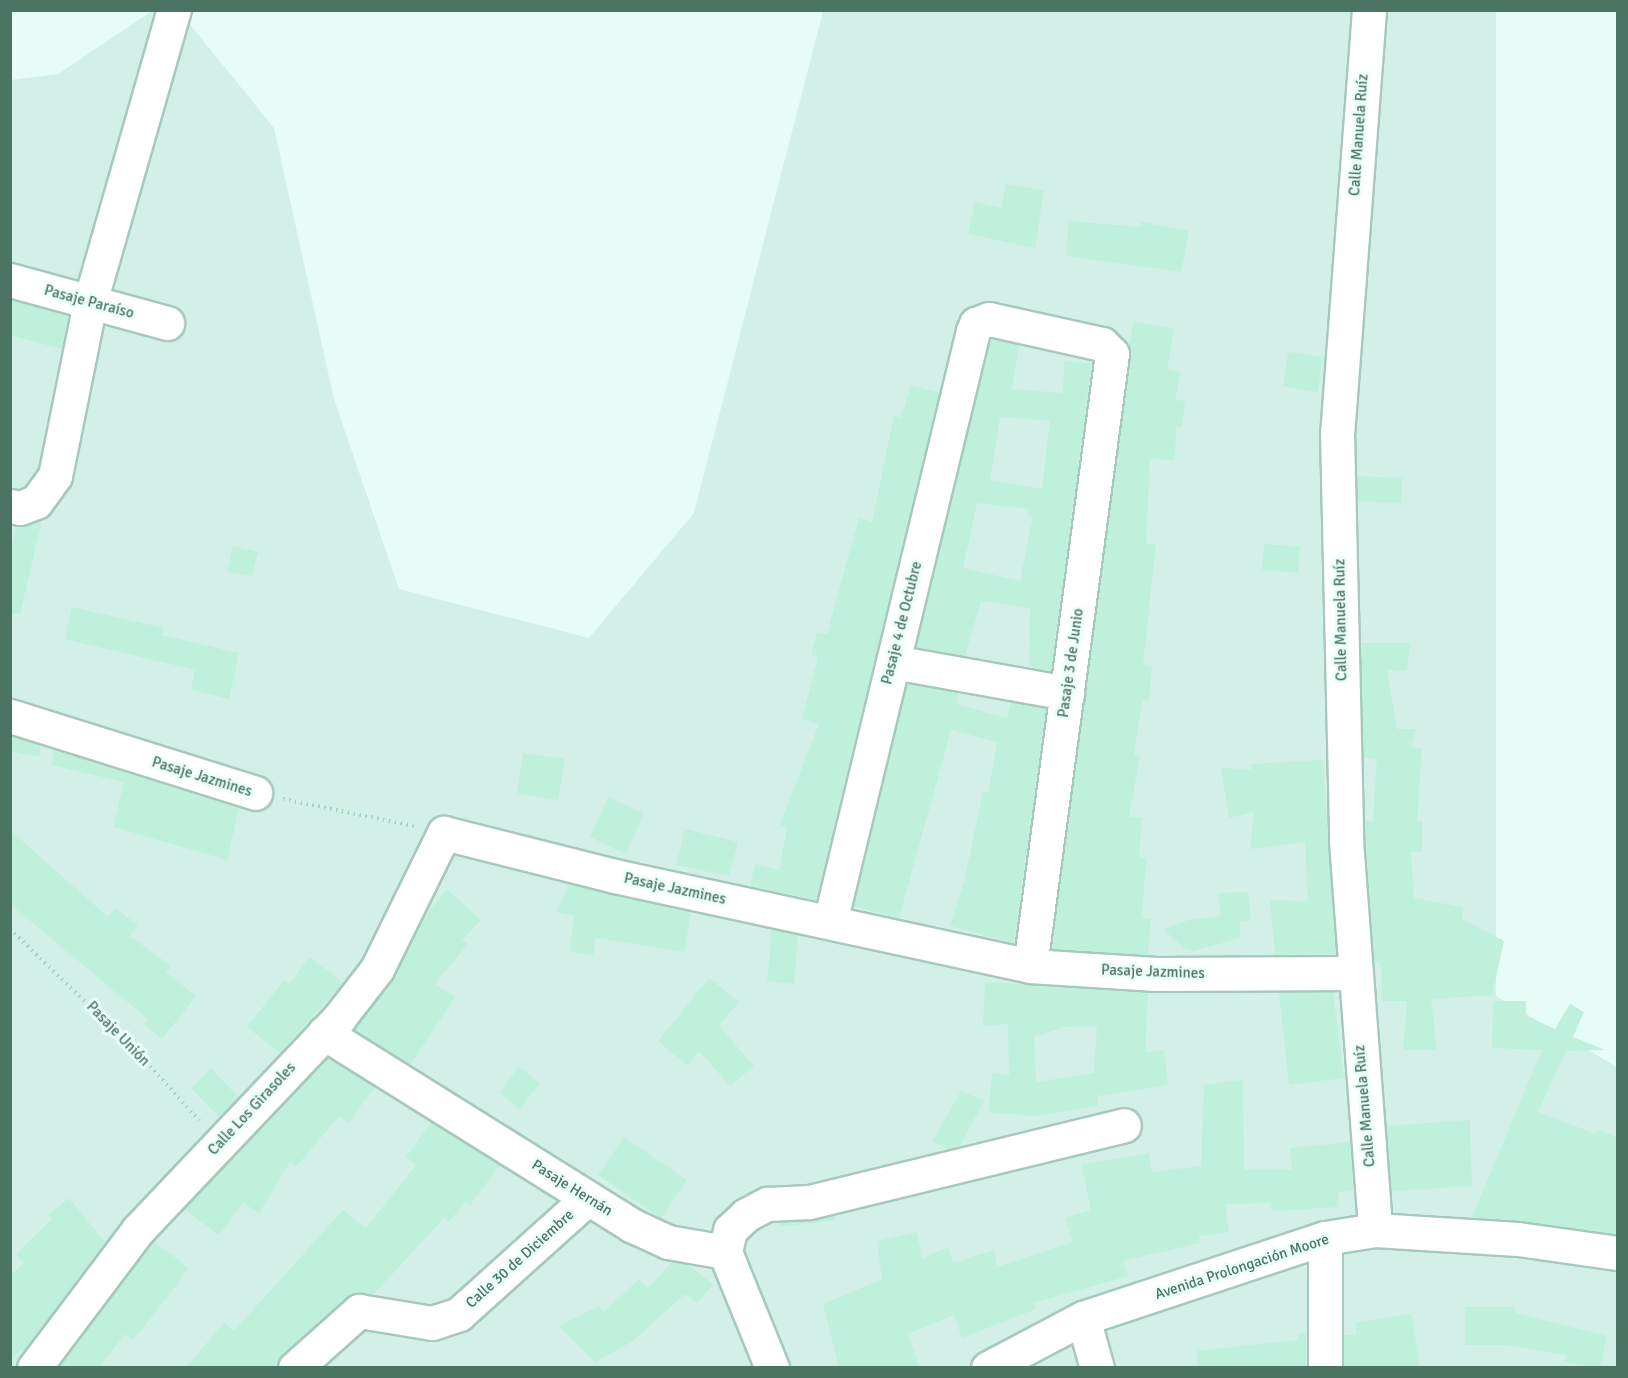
<!DOCTYPE html>
<meta charset="utf-8">
<style>
body{margin:0}
#map{position:relative;width:1628px;height:1378px;overflow:hidden;background:#e6fcf7;font-family:Signika,sans-serif}
div>[style]{position:absolute}
[style*='--x']{left:calc(var(--x)*1px);top:calc(var(--y)*1px);width:calc(var(--w)*1px);rotate:calc(var(--a)*1deg)}
.residential>*{inset:0;background:#d2f0e8}
.building>*{inset:0;background:#bff0dc}
.path>*{height:4px;margin-top:-2px;transform-origin:0;background:repeating-linear-gradient(90deg,#a2d5c0 0 1.5px,transparent 0 6px)}
.roads{filter:drop-shadow(2px 0 #a7c8bc) drop-shadow(-2px 0 #a7c8bc) drop-shadow(0 2px #a7c8bc) drop-shadow(0 -2px #a7c8bc)}
.minor>*{height:33px;margin:-16.5px;padding:0 16.5px;transform-origin:16.5px;border-radius:16.5px;background:#fff}
span{translate:-50% -50%;white-space:nowrap;text-align:center;line-height:1.15;-webkit-text-stroke:6px #ecfefb;paint-order:stroke}
.street-label{font-size:15px;color:#4b7462}
.frame{position:absolute;inset:0;border:12px solid #4b7462;pointer-events:none}
</style>
<div id="map">
<div class="residential">
<i style="clip-path:polygon(152px 11px,179px 11px,274px 128px,334px 399px,399px 589px,589px 638px,694px 513px,823px 11px,1496px 11px,1496px 996px,1617px 1067px,1617px 1367px,11px 1367px,10px 80px,58px 74px)"></i>
</div>
<div class="building">
<i style="clip-path:polygon(1006px 184px,1044px 190px,1035px 248px,968px 234px,975px 202px,1001px 208px)"></i>
<i style="clip-path:polygon(1068px 221px,1140px 227px,1141px 222px,1189px 231px,1181px 272px,1067px 256px)"></i>
<i style="clip-path:polygon(10px 300px,68px 315px,61px 349px,10px 335px)"></i>
<i style="clip-path:polygon(1133px 321px,1174px 329px,1167px 369px,1181px 372px,1175px 400px,1185px 401px,1182px 427px,1176px 426px,1175px 460px,1150px 459px,1146px 544px,1156px 544px,1143px 664px,1152px 665px,1149px 701px,1142px 700px,1134px 755px,1140px 756px,1129px 817px,1142px 818px,1139px 857px,1146px 858px,1142px 918px,1151px 919px,1148px 955px,1051px 949px)"></i>
<i style="clip-path:polygon(evenodd,990px 339px,1019px 345px,1012px 389px,1063px 393px,1064px 362px,1092px 363px,1051px 671px,1029px 667px,1030px 608px,981px 601px,965px 656px,916px 647px,990px 339px,1000px 417px,1050px 421px,1042px 489px,990px 480px,1000px 417px,990px 339px,977px 503px,1029px 509px,1028px 515px,1033px 516px,1020px 581px,963px 568px,977px 503px)"></i>
<i style="clip-path:polygon(1288px 352px,1322px 357px,1318px 392px,1283px 386px)"></i>
<i style="clip-path:polygon(911px 385px,939px 393px,816px 900px,750px 886px,755px 864px,779px 870px,787px 828px,780px 824px,819px 724px,802px 719px,818px 657px,811px 655px,817px 632px,827px 634px,859px 518px,872px 522px,894px 416px,901px 418px)"></i>
<i style="clip-path:polygon(1357px 476px,1402px 478px,1401px 503px,1357px 501px)"></i>
<i style="clip-path:polygon(42px 520px,20px 614px,10px 613px,10px 554px,17px 526px)"></i>
<i style="clip-path:polygon(1264px 544px,1300px 547px,1298px 573px,1262px 570px)"></i>
<i style="clip-path:polygon(233px 546px,258px 552px,252px 576px,227px 571px)"></i>
<i style="clip-path:polygon(72px 607px,164px 628px,162px 635px,239px 653px,229px 699px,191px 690px,195px 670px,65px 639px)"></i>
<i style="clip-path:polygon(1360px 643px,1410px 643px,1407px 671px,1387px 669px,1397px 729px,1416px 729px,1411px 747px,1422px 748px,1417px 821px,1422px 821px,1422px 852px,1411px 852px,1414px 898px,1463px 907px,1462px 919px,1504px 941px,1492px 995px,1431px 999px,1437px 1050px,1403px 1050px,1407px 1001px,1381px 1001px,1382px 972px,1379px 962px,1374px 962px,1364px 821px,1373px 821px,1377px 758px,1363px 758px)"></i>
<i style="clip-path:polygon(907px 684px,958px 693px,956px 704px,1007px 718px,1011px 702px,1046px 708px,1014px 943px,950px 926px,964px 882px,983px 792px,988px 793px,997px 742px,951px 730px,899px 918px,853px 906px)"></i>
<i style="clip-path:polygon(10px 736px,41px 745px,39px 757px,10px 751px)"></i>
<i style="clip-path:polygon(54px 750px,239px 808px,227px 860px,113px 827px,124px 782px,51px 765px)"></i>
<i style="clip-path:polygon(523px 753px,565px 759px,558px 800px,517px 793px)"></i>
<i style="clip-path:polygon(1323px 760px,1336px 954px,1275px 955px,1270px 900px,1308px 901px,1305px 842px,1250px 849px,1254px 812px,1229px 818px,1221px 767px,1252px 771px,1251px 764px)"></i>
<i style="clip-path:polygon(608px 797px,644px 813px,626px 854px,590px 837px)"></i>
<i style="clip-path:polygon(685px 829px,738px 842px,729px 876px,676px 865px)"></i>
<i style="clip-path:polygon(10px 830px,108px 917px,115px 908px,138px 925px,130px 936px,171px 966px,166px 972px,196px 996px,162px 1039px,144px 1025px,148px 1019px,10px 904px)"></i>
<i style="clip-path:polygon(569px 884px,691px 912px,684px 952px,596px 938px,593px 955px,570px 951px,574px 916px,556px 912px)"></i>
<i style="clip-path:polygon(447px 889px,481px 920px,462px 940px,468px 944px,435px 984px,455px 997px,410px 1065px,354px 1030px,392px 980px,422px 920px)"></i>
<i style="clip-path:polygon(1248px 892px,1251px 920px,1240px 921px,1240px 938px,1193px 951px,1184px 948px,1163px 929px,1189px 920px,1220px 916px,1219px 893px)"></i>
<i style="clip-path:polygon(772px 929px,798px 935px,794px 984px,767px 981px)"></i>
<i style="clip-path:polygon(310px 957px,343px 983px,280px 1053px,247px 1027px,284px 980px,289px 984px)"></i>
<i style="clip-path:polygon(709px 978px,739px 1002px,719px 1026px,754px 1066px,730px 1086px,699px 1051px,688px 1066px,658px 1041px)"></i>
<i style="clip-path:polygon(evenodd,985px 982px,1148px 992px,1145px 1052px,1164px 1050px,1168px 1085px,1097px 1096px,1098px 1106px,1034px 1116px,989px 1112px,992px 1073px,1009px 1075px,1008px 1024px,983px 1026px,985px 982px,1097px 1026px,1094px 1073px,1036px 1082px,1034px 1037px,1064px 1027px,1097px 1026px)"></i>
<i style="clip-path:polygon(1279px 992px,1333px 992px,1344px 1078px,1289px 1085px)"></i>
<i style="clip-path:polygon(1493px 1001px,1526px 1001px,1526px 1016px,1555px 1029px,1570px 1004px,1584px 1012px,1573px 1037px,1605px 1050px,1566px 1051px,1538px 1112px,1596px 1134px,1597px 1130px,1617px 1137px,1617px 1234px,1472px 1217px,1542px 1050px,1492px 1048px)"></i>
<i style="clip-path:polygon(328px 1057px,375px 1087px,348px 1123px,339px 1116px,296px 1167px,290px 1162px,259px 1213px,243px 1203px,219px 1235px,184px 1209px)"></i>
<i style="clip-path:polygon(519px 1067px,540px 1083px,520px 1109px,499px 1093px)"></i>
<i style="clip-path:polygon(211px 1068px,238px 1097px,219px 1117px,191px 1088px)"></i>
<i style="clip-path:polygon(1243px 1080px,1244px 1170px,1292px 1170px,1290px 1148px,1350px 1142px,1353px 1190px,1338px 1192px,1339px 1207px,1272px 1211px,1270px 1203px,1225px 1204px,1229px 1232px,1199px 1236px,1200px 1243px,1123px 1261px,1128px 1276px,1033px 1303px,1036px 1309px,962px 1338px,954px 1315px,908px 1334px,920px 1368px,839px 1368px,823px 1304px,882px 1279px,877px 1241px,917px 1232px,922px 1259px,948px 1247px,953px 1263px,994px 1250px,997px 1267px,1073px 1242px,1065px 1218px,1091px 1210px,1082px 1165px,1149px 1153px,1152px 1172px,1201px 1166px,1204px 1085px)"></i>
<i style="clip-path:polygon(961px 1091px,984px 1101px,960px 1146px,948px 1149px,933px 1141px)"></i>
<i style="clip-path:polygon(1470px 1120px,1472px 1186px,1391px 1191px,1386px 1126px)"></i>
<i style="clip-path:polygon(432px 1122px,500px 1165px,470px 1205px,465px 1202px,449px 1222px,444px 1218px,374px 1294px,354px 1293px,347px 1297px,283px 1354px,277px 1368px,185px 1368px,224px 1323px,234px 1331px,343px 1210px,366px 1228px,416px 1165px,406px 1157px)"></i>
<i style="clip-path:polygon(624px 1137px,687px 1180px,661px 1218px,598px 1175px)"></i>
<i style="clip-path:polygon(69px 1198px,105px 1242px,26px 1348px,10px 1359px,10px 1276px,24px 1263px,16px 1254px,52px 1219px,48px 1215px)"></i>
<i style="clip-path:polygon(835px 1215px,835px 1220px,780px 1227px,780px 1222px)"></i>
<i style="clip-path:polygon(153px 1241px,189px 1268px,165px 1300px,133px 1340px,125px 1334px,99px 1368px,58px 1368px)"></i>
<i style="clip-path:polygon(672px 1262px,688px 1265px,713px 1284px,698px 1303px,685px 1294px,633px 1341px,595px 1362px,559px 1326px,599px 1306px,604px 1312px,639px 1279px,648px 1288px)"></i>
<i style="clip-path:polygon(1465px 1307px,1515px 1307px,1515px 1313px,1607px 1336px,1600px 1368px,1565px 1362px,1566px 1355px,1505px 1345px,1465px 1345px)"></i>
<i style="clip-path:polygon(1411px 1314px,1420px 1368px,1344px 1368px,1344px 1335px,1357px 1335px,1355px 1323px)"></i>
<i style="clip-path:polygon(1298px 1334px,1306px 1334px,1306px 1368px,1198px 1368px,1197px 1351px,1298px 1340px)"></i>
</div>
<div class="path">
<i style="--x:283;--y:799;--w:134;--a:11.6"></i>
<i style="--x:10;--y:929;--w:178;--a:44.1"></i>
<i style="--x:138;--y:1053;--w:91;--a:47.7"></i>
</div>
<div class="roads">
<div class="minor">
<i style="--x:1369;--y:10;--w:423;--a:94.3"></i>
<i style="--x:1337;--y:432;--w:409;--a:88.7"></i>
<i style="--x:1346;--y:841;--w:390;--a:85.7"></i>
<i style="--x:10;--y:280;--w:163;--a:15.3"></i>
<i style="--x:10;--y:506;--w:10;--a:11"></i>
<i style="--x:20;--y:508;--w:17;--a:-21"></i>
<i style="--x:36;--y:502;--w:32;--a:-54"></i>
<i style="--x:55;--y:476;--w:177;--a:-78.6"></i>
<i style="--x:90;--y:302;--w:304;--a:-74"></i>
<i style="--x:893;--y:662;--w:177;--a:10.1"></i>
<i style="--x:10;--y:716;--w:257;--a:17.4"></i>
<i style="--x:830;--y:922;--w:608;--a:-76.4"></i>
<i style="--x:973;--y:331;--w:8;--a:-67"></i>
<i style="--x:976;--y:324;--w:14;--a:-21"></i>
<i style="--x:989;--y:319;--w:116;--a:12.5"></i>
<i style="--x:1102;--y:344;--w:14;--a:45"></i>
<i style="--x:1112;--y:354;--w:617;--a:97.63"></i>
<i style="--x:324;--y:1033;--w:362;--a:32"></i>
<i style="--x:631;--y:1225;--w:41;--a:24.7"></i>
<i style="--x:668;--y:1242;--w:58;--a:10"></i>
<i style="--x:725;--y:1252;--w:23;--a:-77"></i>
<i style="--x:730;--y:1230;--w:22;--a:-43"></i>
<i style="--x:746;--y:1215;--w:24;--a:-28"></i>
<i style="--x:767;--y:1204;--w:42;--a:-2.7"></i>
<i style="--x:809;--y:1202;--w:324;--a:-13.7"></i>
<i style="--x:725;--y:1252;--w:125;--a:67.9"></i>
<i style="--x:1083;--y:1318;--w:52;--a:74.4"></i>
<i style="--x:34;--y:1368;--w:173;--a:-53"></i>
<i style="--x:138;--y:1230;--w:292;--a:-46.5"></i>
<i style="--x:339;--y:1018;--w:62;--a:-52.2"></i>
<i style="--x:377;--y:969;--w:152;--a:-63.8"></i>
<i style="--x:444;--y:833;--w:176;--a:14.1"></i>
<i style="--x:615;--y:876;--w:425;--a:12.2"></i>
<i style="--x:1030;--y:966;--w:126;--a:3.6"></i>
<i style="--x:1156;--y:974;--w:198;--a:-0.3"></i>
<i style="--x:295;--y:1368;--w:86;--a:-41.7"></i>
<i style="--x:359;--y:1311;--w:74;--a:9.3"></i>
<i style="--x:432;--y:1323;--w:28;--a:-18"></i>
<i style="--x:459;--y:1314;--w:173;--a:-42"></i>
<i style="--x:988;--y:1368;--w:107;--a:-27.8"></i>
<i style="--x:1083;--y:1318;--w:255;--a:-18.3"></i>
<i style="--x:1325;--y:1238;--w:51;--a:-9.1"></i>
<i style="--x:1375;--y:1230;--w:143;--a:3.6"></i>
<i style="--x:1518;--y:1239;--w:101;--a:8"></i>
<i style="--x:1325;--y:1368;--w:130;--a:-90"></i>
</div>
</div>
<div class="street-label">
<span style="left:1359px;top:135px;rotate:-86deg">Calle Manuela Ruíz</span>
<span style="left:89px;top:302px;rotate:15deg">Pasaje Paraíso</span>
<span style="left:1341px;top:620px;rotate:-91deg">Calle Manuela Ruíz</span>
<span style="left:902px;top:623px;rotate:-76deg">Pasaje 4 de Octubre</span>
<span style="left:1071px;top:663px;rotate:-82deg">Pasaje 3 de Junio</span>
<span style="left:202px;top:777px;rotate:17deg">Pasaje Jazmines</span>
<span style="left:675px;top:889px;rotate:12deg">Pasaje Jazmines</span>
<span style="left:1153px;top:972px;rotate:2deg">Pasaje Jazmines</span>
<span style="left:118px;top:1034px;rotate:46deg">Pasaje Unión</span>
<span style="left:1365px;top:1106px;rotate:-95deg">Calle Manuela Ruíz</span>
<span style="left:252px;top:1109px;rotate:-47deg">Calle Los Girasoles</span>
<span style="left:572px;top:1188px;rotate:32deg">Pasaje Hernán</span>
<span style="left:520px;top:1259px;rotate:-42deg">Calle 30 de Diciembre</span>
<span style="left:1242px;top:1267px;rotate:-18deg">Avenida Prolongación Moore</span>
</div>
<div class="frame"></div>
</div>
